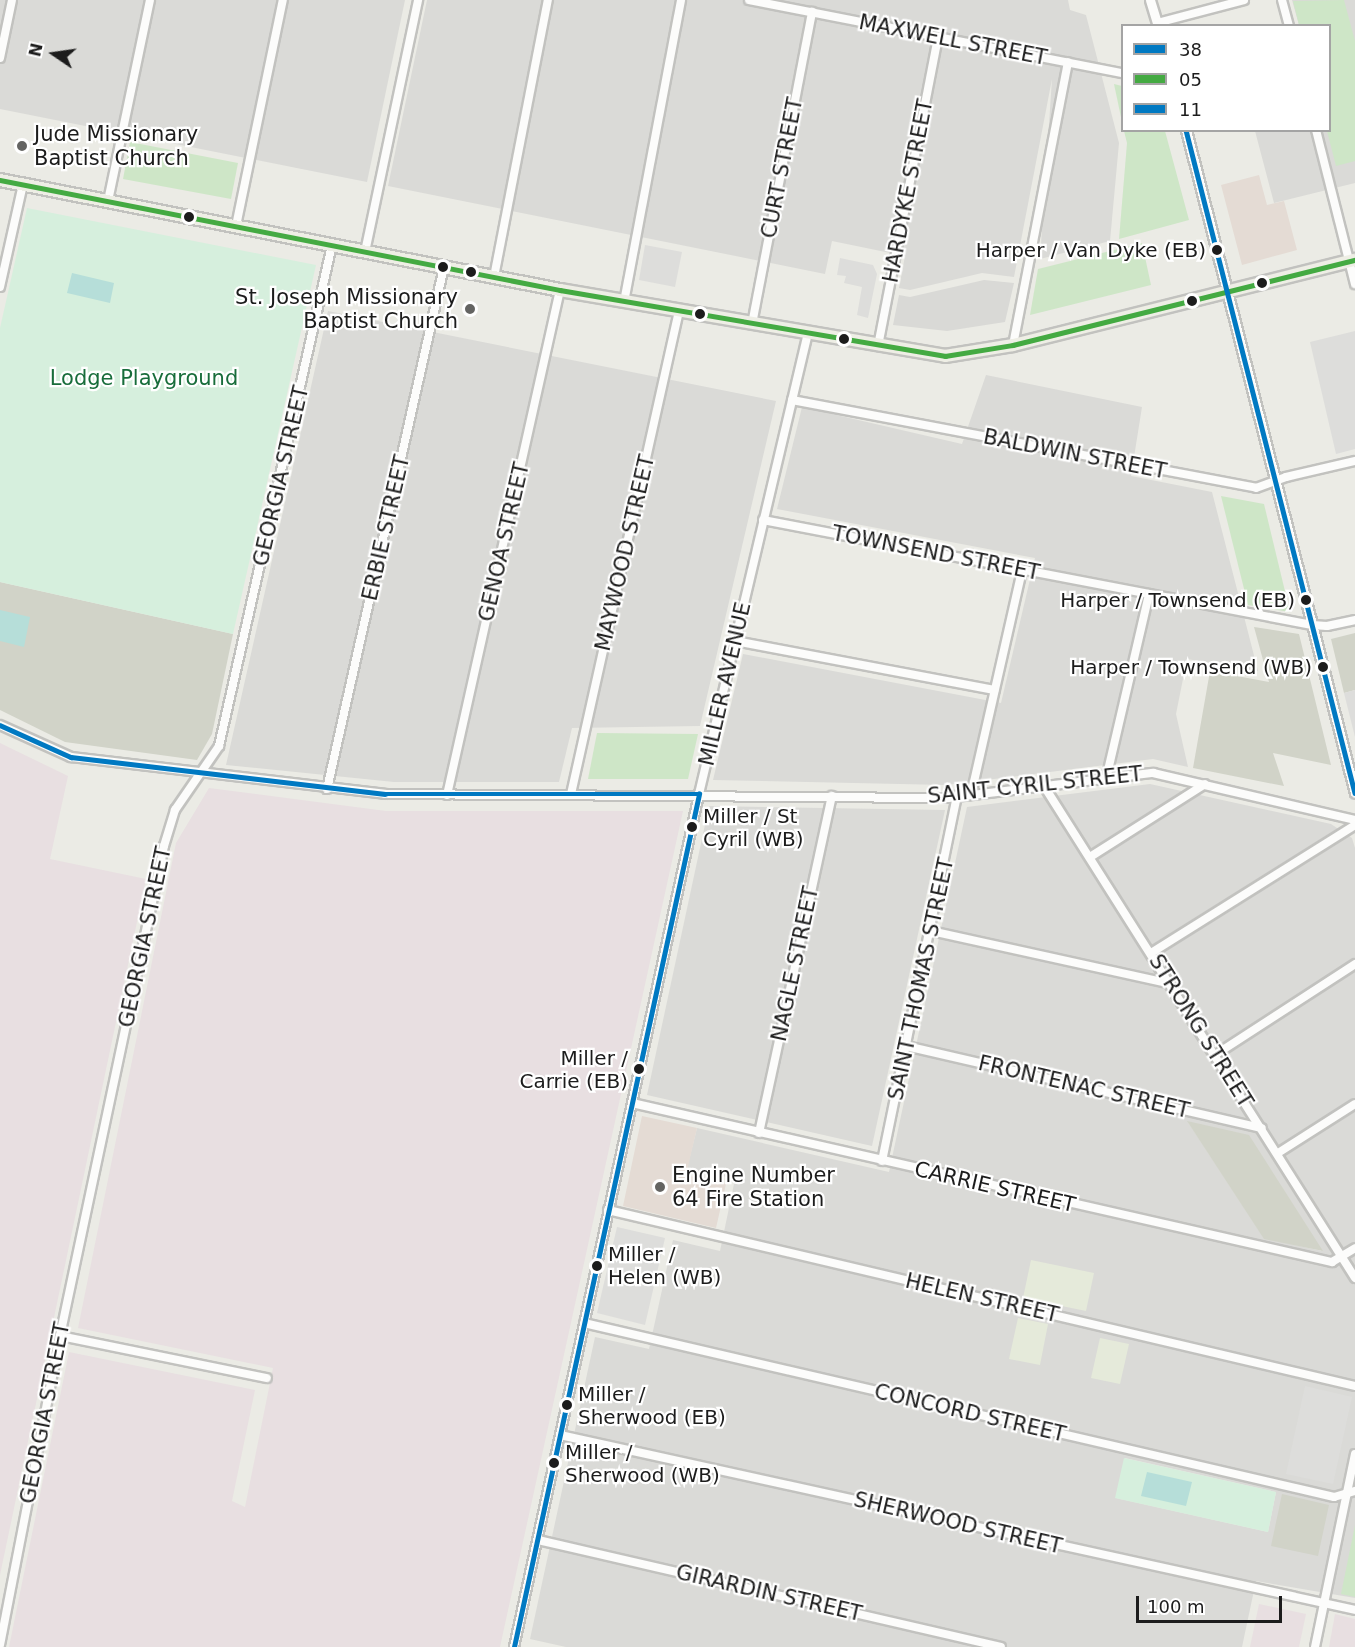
<!DOCTYPE html>
<style>
body{margin:0}
#map{position:relative;width:1355px;height:1647px;overflow:hidden;background:#ebebe5;font-family:"DejaVu Sans",sans-serif}
div>[style]{position:absolute}
[style*='--x']{left:calc(var(--x)*1px);top:calc(var(--y)*1px);width:calc(var(--w)*1px);rotate:calc(var(--a)*1deg)}
.residential>*{inset:0;background:#dadad7}
.commercial>*{inset:0;background:#e4dbd4}
.industrial>*{inset:0;background:#e8dfe1}
.religious>*{inset:0;background:#d9d9d6}
.construction>*{inset:0;background:#d1d3c8}
.farmland>*{inset:0;background:#e5eada}
.grass>*{inset:0;background:#cee6c7}
.park>*{inset:0;background:#d6efdd}
.pitch>*{inset:0;background:#b6ded9}
.parking>*{inset:0;background:#dddddb}
.roads{filter:drop-shadow(2px 0 #c2c2bf) drop-shadow(-2px 0 #c2c2bf) drop-shadow(0 2px #c2c2bf) drop-shadow(0 -2px #c2c2bf)}
.minor>*{height:8px;margin:-4px;padding:0 4px;transform-origin:4px;border-radius:4px;background:#fcfcfb}
.tertiary>*{height:9px;margin:-4.5px;padding:0 4.5px;transform-origin:4.5px;border-radius:4.5px;background:#fcfcfb}
.primary>*{height:12px;margin:-6px;padding:0 6px;transform-origin:6px;border-radius:6px;background:#eeeee5}
.bus-1>*{height:4.5px;margin:-2.25px;padding:0 2.25px;transform-origin:2.25px;border-radius:2.25px;background:#0079c2}
.bus-2>*{height:4.5px;margin:-2.25px;padding:0 2.25px;transform-origin:2.25px;border-radius:2.25px;background:#44aa42}
.bus-3>*{height:4.5px;margin:-2.25px;padding:0 2.25px;transform-origin:2.25px;border-radius:2.25px;background:#0079c2}
.dots>*{width:16px;height:16px;translate:-50% -50%;box-sizing:border-box;border:3px solid #fff;border-radius:50%}
span{translate:-50% -50%;white-space:nowrap;text-align:center;line-height:1.15;-webkit-text-stroke:4.5px #fff;paint-order:stroke}
.bus-label{font-size:20px;color:#1c1c1c}
.right{translate:-100% -50%;text-align:right}
.left{translate:0 -50%;text-align:left}
.street-label{font-size:21px;color:#1c1c1c}
.poi-label{font-size:21px;color:#1c1c1c}
.park-label{font-size:21px;color:#186d3b}
.legend{position:absolute;left:1121px;top:24px;width:210px;height:108px;box-sizing:border-box;background:#fff;border:2px solid #a4a4a4;margin:0;padding:8px 10px;list-style:none;font-size:18px;color:#1c1c1c}
.legend li{display:flex;align-items:center;gap:12px;height:30px}
.legend b{width:30px;border:2px solid #a4a4a4}
.north{position:absolute;left:24px;top:24px;width:60px;height:60px;-webkit-text-stroke:4px #fff;paint-order:stroke;rotate:283deg;font-size:16px;font-weight:700;line-height:24px;text-align:center;color:#1c1c1c}
.north::after{content:'';display:block;margin:auto;width:21px;height:27px;background:#1c1c1c;clip-path:polygon(50% 0,100% 100%,50% 72%,0 100%)}
.scale{position:absolute;left:1136px;top:1596px;width:146px;height:27px;box-sizing:border-box;border:3px solid #1c1c1c;border-top:0;padding-left:8px;font-size:18px;line-height:21px;white-space:nowrap;color:#1c1c1c;-webkit-text-stroke:4px #fff;paint-order:stroke}
</style>
<div id="map">
<div class="residential">
<i style="clip-path:polygon(0 0,405px 0,367px 182px,0 109px)"></i>
<i style="clip-path:polygon(427px 0,1068px 0,1070px 10px,1086px 15px,1119px 143px,1110px 241px,1040px 259px,1052px 79px,1014px 277px,982px 273px,910px 290px,899px 288px,905px 256px,832px 241px,825px 274px,388px 186px)"></i>
<i style="clip-path:polygon(1292px 0,1355px 0,1355px 183px,1274px 203px,1255px 131px,1330px 130px,1330px 26px,1299px 25px)"></i>
<i style="clip-path:polygon(328px 311px,776px 401px,700px 726px,572px 728px,559px 782px,394px 782px,226px 765px)"></i>
<i style="clip-path:polygon(986px 375px,1142px 407px,1131px 476px,1212px 492px,1258px 671px,1187px 659px,1176px 714px,1188px 767px,1153px 759px,946px 785px,713px 780px,743px 654px,1001px 703px,1035px 558px,777px 509px,802px 407px,962px 444px)"></i>
<i style="clip-path:polygon(evenodd,1150px 784px,1331px 824px,1352px 838px,1355px 848px,1355px 1598px,1256px 1581px,1242px 1647px,566px 1647px,530px 1639px,595px 1337px,649px 1349px,673px 1240px,720px 1251px,735px 1179px,687px 1168px,697px 1128px,889px 1172px,967px 807px,1150px 784px,1188px 1122px,1322px 1251px,1264px 1238px,1188px 1122px,1150px 784px,1125px 1458px,1276px 1492px,1268px 1532px,1116px 1498px,1125px 1458px)"></i>
<i style="clip-path:polygon(709px 806px,945px 810px,872px 1146px,647px 1095px)"></i>
</div>
<div class="commercial">
<i style="clip-path:polygon(1259px 175px,1267px 205px,1284px 201px,1297px 250px,1242px 265px,1221px 185px)"></i>
<i style="clip-path:polygon(642px 1116px,697px 1128px,686px 1175px,726px 1184px,716px 1228px,623px 1206px)"></i>
</div>
<div class="industrial">
<i style="clip-path:polygon(0 743px,68px 776px,50px 859px,146px 879px,0 1575px)"></i>
<i style="clip-path:polygon(209px 788px,386px 811px,683px 811px,500px 1647px,9px 1647px,69px 1352px,255px 1390px,232px 1501px,245px 1507px,273px 1368px,78px 1328px,176px 843px)"></i>
<i style="clip-path:polygon(1259px 1604px,1306px 1614px,1299px 1647px,1250px 1647px)"></i>
<i style="clip-path:polygon(1335px 1614px,1355px 1619px,1355px 1647px,1329px 1647px)"></i>
</div>
<div class="religious">
<i style="clip-path:polygon(984px 280px,1014px 283px,1005px 322px,947px 331px,893px 325px,899px 295px,910px 297px)"></i>
</div>
<div class="construction">
<i style="clip-path:polygon(0 582px,233px 634px,212px 734px,197px 760px,65px 742px,0 710px)"></i>
<i style="clip-path:polygon(1254px 627px,1299px 634px,1331px 765px,1273px 753px,1284px 786px,1193px 768px,1210px 671px,1269px 682px)"></i>
<i style="clip-path:polygon(1355px 633px,1355px 690px,1344px 693px,1331px 639px)"></i>
<i style="clip-path:polygon(1187px 1121px,1249px 1135px,1323px 1251px,1264px 1239px)"></i>
<i style="clip-path:polygon(1282px 1494px,1329px 1505px,1318px 1556px,1271px 1546px)"></i>
</div>
<div class="farmland">
<i style="clip-path:polygon(1031px 1260px,1094px 1273px,1086px 1311px,1023px 1298px)"></i>
<i style="clip-path:polygon(1018px 1318px,1048px 1324px,1040px 1365px,1009px 1359px)"></i>
<i style="clip-path:polygon(1100px 1338px,1129px 1344px,1120px 1384px,1091px 1378px)"></i>
</div>
<div class="grass">
<i style="clip-path:polygon(1344px 0,1355px 41px,1355px 161px,1336px 166px,1327px 131px,1330px 26px,1299px 25px,1293px 1px)"></i>
<i style="clip-path:polygon(1114px 84px,1122px 86px,1122px 122px)"></i>
<i style="clip-path:polygon(1124px 131px,1165px 131px,1189px 220px,1119px 239px,1127px 143px)"></i>
<i style="clip-path:polygon(130px 142px,238px 163px,231px 199px,123px 179px)"></i>
<i style="clip-path:polygon(1142px 243px,1151px 285px,1030px 315px,1038px 269px)"></i>
<i style="clip-path:polygon(1221px 496px,1264px 504px,1290px 612px,1248px 605px)"></i>
<i style="clip-path:polygon(597px 733px,698px 734px,688px 779px,588px 779px)"></i>
<i style="clip-path:polygon(1355px 1525px,1355px 1597px,1341px 1594px)"></i>
</div>
<div class="park">
<i style="clip-path:polygon(27px 208px,316px 265px,233px 634px,0 582px,0 328px)"></i>
<i style="clip-path:polygon(1124px 1458px,1276px 1492px,1268px 1532px,1115px 1498px)"></i>
</div>
<div class="pitch">
<i style="clip-path:polygon(72px 273px,114px 283px,110px 303px,67px 293px)"></i>
<i style="clip-path:polygon(0 610px,30px 617px,24px 647px,0 641px)"></i>
<i style="clip-path:polygon(1147px 1472px,1192px 1482px,1186px 1506px,1141px 1496px)"></i>
</div>
<div class="parking">
<i style="clip-path:polygon(645px 245px,682px 252px,675px 287px,639px 280px)"></i>
<i style="clip-path:polygon(840px 258px,873px 265px,877px 274px,868px 318px,857px 315px,862px 287px,844px 283px,846px 276px,837px 275px)"></i>
<i style="clip-path:polygon(1355px 331px,1355px 449px,1336px 454px,1310px 342px)"></i>
<i style="clip-path:polygon(1355px 690px,1355px 737px,1344px 693px)"></i>
<i style="clip-path:polygon(617px 1227px,665px 1238px,645px 1325px,597px 1313px)"></i>
<i style="clip-path:polygon(1305px 1386px,1352px 1397px,1333px 1484px,1286px 1474px)"></i>
</div>
<div class="roads">
<div class="minor">
<i style="--x:749;--y:0;--w:380;--a:11.1"></i>
<i style="--x:1282;--y:0;--w:27;--a:75"></i>
<i style="--x:1157;--y:23;--w:90;--a:-14.8"></i>
<i style="--x:0;--y:58;--w:59;--a:-78.3"></i>
<i style="--x:1316;--y:130;--w:159;--a:75.8"></i>
<i style="--x:108;--y:201;--w:205;--a:-78.2"></i>
<i style="--x:236;--y:226;--w:231;--a:-78.3"></i>
<i style="--x:365;--y:252;--w:258;--a:-78.1"></i>
<i style="--x:494;--y:277;--w:282;--a:-79"></i>
<i style="--x:0;--y:287;--w:106;--a:-77.4"></i>
<i style="--x:624;--y:302;--w:307;--a:-79.3"></i>
<i style="--x:752;--y:324;--w:318;--a:-79.1"></i>
<i style="--x:1013;--y:345;--w:288;--a:-79"></i>
<i style="--x:878;--y:346;--w:315;--a:-79"></i>
<i style="--x:792;--y:400;--w:472;--a:10.7"></i>
<i style="--x:1256;--y:488;--w:32;--a:-20"></i>
<i style="--x:1286;--y:477;--w:71;--a:-13.1"></i>
<i style="--x:763;--y:520;--w:559;--a:10.83"></i>
<i style="--x:1312;--y:625;--w:15;--a:4"></i>
<i style="--x:1327;--y:626;--w:29;--a:-12"></i>
<i style="--x:735;--y:641;--w:264;--a:10.7"></i>
<i style="--x:0;--y:725;--w:78;--a:24.3"></i>
<i style="--x:71;--y:757;--w:316;--a:6.7"></i>
<i style="--x:385;--y:794;--w:563;--a:0.41"></i>
<i style="--x:948;--y:798;--w:207;--a:-7"></i>
<i style="--x:1153;--y:773;--w:207;--a:13.1"></i>
<i style="--x:1106;--y:779;--w:190;--a:-76.9"></i>
<i style="--x:1044;--y:786;--w:582;--a:57.7"></i>
<i style="--x:327;--y:789;--w:535;--a:-77.37"></i>
<i style="--x:571;--y:794;--w:494;--a:-77.4"></i>
<i style="--x:447;--y:795;--w:517;--a:-77.39"></i>
<i style="--x:971;--y:795;--w:231;--a:-77.2"></i>
<i style="--x:1090;--y:857;--w:136;--a:-32.4"></i>
<i style="--x:931;--y:931;--w:243;--a:12.4"></i>
<i style="--x:1151;--y:953;--w:241;--a:-32.1"></i>
<i style="--x:906;--y:1046;--w:365;--a:13"></i>
<i style="--x:1215;--y:1055;--w:167;--a:-33"></i>
<i style="--x:632;--y:1103;--w:718;--a:12.8"></i>
<i style="--x:1332;--y:1262;--w:27;--a:-31"></i>
<i style="--x:759;--y:1133;--w:345;--a:-77.8"></i>
<i style="--x:1278;--y:1153;--w:91;--a:-32.5"></i>
<i style="--x:882;--y:1161;--w:373;--a:-78.4"></i>
<i style="--x:608;--y:1210;--w:767;--a:13.26"></i>
<i style="--x:584;--y:1323;--w:770;--a:13.06"></i>
<i style="--x:1334;--y:1497;--w:22;--a:-16"></i>
<i style="--x:60;--y:1336;--w:211;--a:11.5"></i>
<i style="--x:560;--y:1435;--w:814;--a:12.41"></i>
<i style="--x:538;--y:1540;--w:475;--a:13"></i>
<i style="--x:0;--y:1645;--w:315;--a:-79"></i>
<i style="--x:60;--y:1336;--w:501;--a:-78.02"></i>
<i style="--x:164;--y:846;--w:38;--a:-73"></i>
<i style="--x:175;--y:810;--w:78;--a:-55.5"></i>
<i style="--x:219;--y:746;--w:514;--a:-77.29"></i>
<i style="--x:514;--y:1647;--w:873;--a:-77.76"></i>
<i style="--x:699;--y:794;--w:473;--a:-76.7"></i>
<i style="--x:1315;--y:1647;--w:197;--a:-78.3"></i>
</div>
<div class="tertiary">
<i style="--x:1150;--y:0;--w:27;--a:73"></i>
<i style="--x:1186;--y:130;--w:684;--a:75.7"></i>
</div>
<div class="primary">
<i style="--x:0;--y:180;--w:571;--a:11.11"></i>
<i style="--x:560;--y:290;--w:391;--a:9.7"></i>
<i style="--x:945;--y:356;--w:69;--a:-9.2"></i>
<i style="--x:1013;--y:345;--w:352;--a:-14"></i>
</div>
</div>
<div class="bus-1">
<i style="--x:0;--y:725;--w:78;--a:24.3"></i>
<i style="--x:71;--y:757;--w:316;--a:6.7"></i>
<i style="--x:385;--y:794;--w:314;--a:0"></i>
<i style="--x:514;--y:1647;--w:873;--a:-77.76"></i>
</div>
<div class="bus-2">
<i style="--x:0;--y:180;--w:571;--a:11.11"></i>
<i style="--x:560;--y:290;--w:391;--a:9.7"></i>
<i style="--x:945;--y:356;--w:69;--a:-9.2"></i>
<i style="--x:1013;--y:345;--w:352;--a:-14"></i>
</div>
<div class="bus-3">
<i style="--x:1186;--y:130;--w:684;--a:75.7"></i>
</div>
<div class="dots">
<i style="left:22px;top:146px;background:#646462"></i>
<i style="left:189px;top:217px;background:#1c1c1c"></i>
<i style="left:1217px;top:250px;background:#1c1c1c"></i>
<i style="left:443px;top:267px;background:#1c1c1c"></i>
<i style="left:471px;top:272px;background:#1c1c1c"></i>
<i style="left:1262px;top:283px;background:#1c1c1c"></i>
<i style="left:1192px;top:301px;background:#1c1c1c"></i>
<i style="left:470px;top:309px;background:#646462"></i>
<i style="left:700px;top:314px;background:#1c1c1c"></i>
<i style="left:844px;top:339px;background:#1c1c1c"></i>
<i style="left:1306px;top:600px;background:#1c1c1c"></i>
<i style="left:1323px;top:667px;background:#1c1c1c"></i>
<i style="left:692px;top:827px;background:#1c1c1c"></i>
<i style="left:639px;top:1069px;background:#1c1c1c"></i>
<i style="left:660px;top:1187px;background:#646462"></i>
<i style="left:597px;top:1266px;background:#1c1c1c"></i>
<i style="left:567px;top:1405px;background:#1c1c1c"></i>
<i style="left:554px;top:1463px;background:#1c1c1c"></i>
</div>
<div class="bus-label">
<span class="right" style="left:1206px;top:250px">Harper / Van Dyke (EB)</span>
<span class="right" style="left:1295px;top:600px">Harper / Townsend (EB)</span>
<span class="right" style="left:1312px;top:667px">Harper / Townsend (WB)</span>
<span class="left" style="left:703px;top:828px">Miller / St<br>Cyril (WB)</span>
<span class="right" style="left:628px;top:1070px">Miller /<br>Carrie (EB)</span>
<span class="left" style="left:608px;top:1266px">Miller /<br>Helen (WB)</span>
<span class="left" style="left:578px;top:1406px">Miller /<br>Sherwood (EB)</span>
<span class="left" style="left:565px;top:1464px">Miller /<br>Sherwood (WB)</span>
</div>
<div class="street-label">
<span style="left:953px;top:40px;rotate:11deg">MAXWELL STREET</span>
<span style="left:782px;top:168px;rotate:-79deg">CURT STREET</span>
<span style="left:908px;top:191px;rotate:-79deg">HARDYKE STREET</span>
<span style="left:1075px;top:454px;rotate:11deg">BALDWIN STREET</span>
<span style="left:281px;top:476px;rotate:-77deg">GEORGIA STREET</span>
<span style="left:386px;top:528px;rotate:-77deg">ERBIE STREET</span>
<span style="left:504px;top:542px;rotate:-77deg">GENOA STREET</span>
<span style="left:625px;top:553px;rotate:-77deg">MAYWOOD STREET</span>
<span style="left:936px;top:553px;rotate:11deg">TOWNSEND STREET</span>
<span style="left:725px;top:684px;rotate:-77deg">MILLER AVENUE</span>
<span style="left:1035px;top:785px;rotate:-6deg">SAINT CYRIL STREET</span>
<span style="left:145px;top:937px;rotate:-78deg">GEORGIA STREET</span>
<span style="left:795px;top:964px;rotate:-78deg">NAGLE STREET</span>
<span style="left:921px;top:979px;rotate:-78deg">SAINT THOMAS STREET</span>
<span style="left:1201px;top:1031px;rotate:58deg">STRONG STREET</span>
<span style="left:1084px;top:1087px;rotate:13deg">FRONTENAC STREET</span>
<span style="left:995px;top:1187px;rotate:13deg">CARRIE STREET</span>
<span style="left:982px;top:1298px;rotate:13deg">HELEN STREET</span>
<span style="left:45px;top:1413px;rotate:-79deg">GEORGIA STREET</span>
<span style="left:970px;top:1413px;rotate:13deg">CONCORD STREET</span>
<span style="left:958px;top:1523px;rotate:13deg">SHERWOOD STREET</span>
<span style="left:769px;top:1593px;rotate:13deg">GIRARDIN STREET</span>
</div>
<div class="poi-label">
<span class="left" style="left:34px;top:146px">Jude Missionary<br>Baptist Church</span>
<span class="right" style="left:458px;top:309px">St. Joseph Missionary<br>Baptist Church</span>
<span class="left" style="left:672px;top:1187px">Engine Number<br>64 Fire Station</span>
</div>
<div class="park-label">
<span style="left:144px;top:378px">Lodge Playground</span>
</div>
<ul class="legend">
<li><b style="height:8px;background:#0079c2"></b>38</li>
<li><b style="height:8px;background:#44aa42"></b>05</li>
<li><b style="height:8px;background:#0079c2"></b>11</li>
</ul>
<div class="north">N</div>
<div class="scale">100 m</div>
</div>
